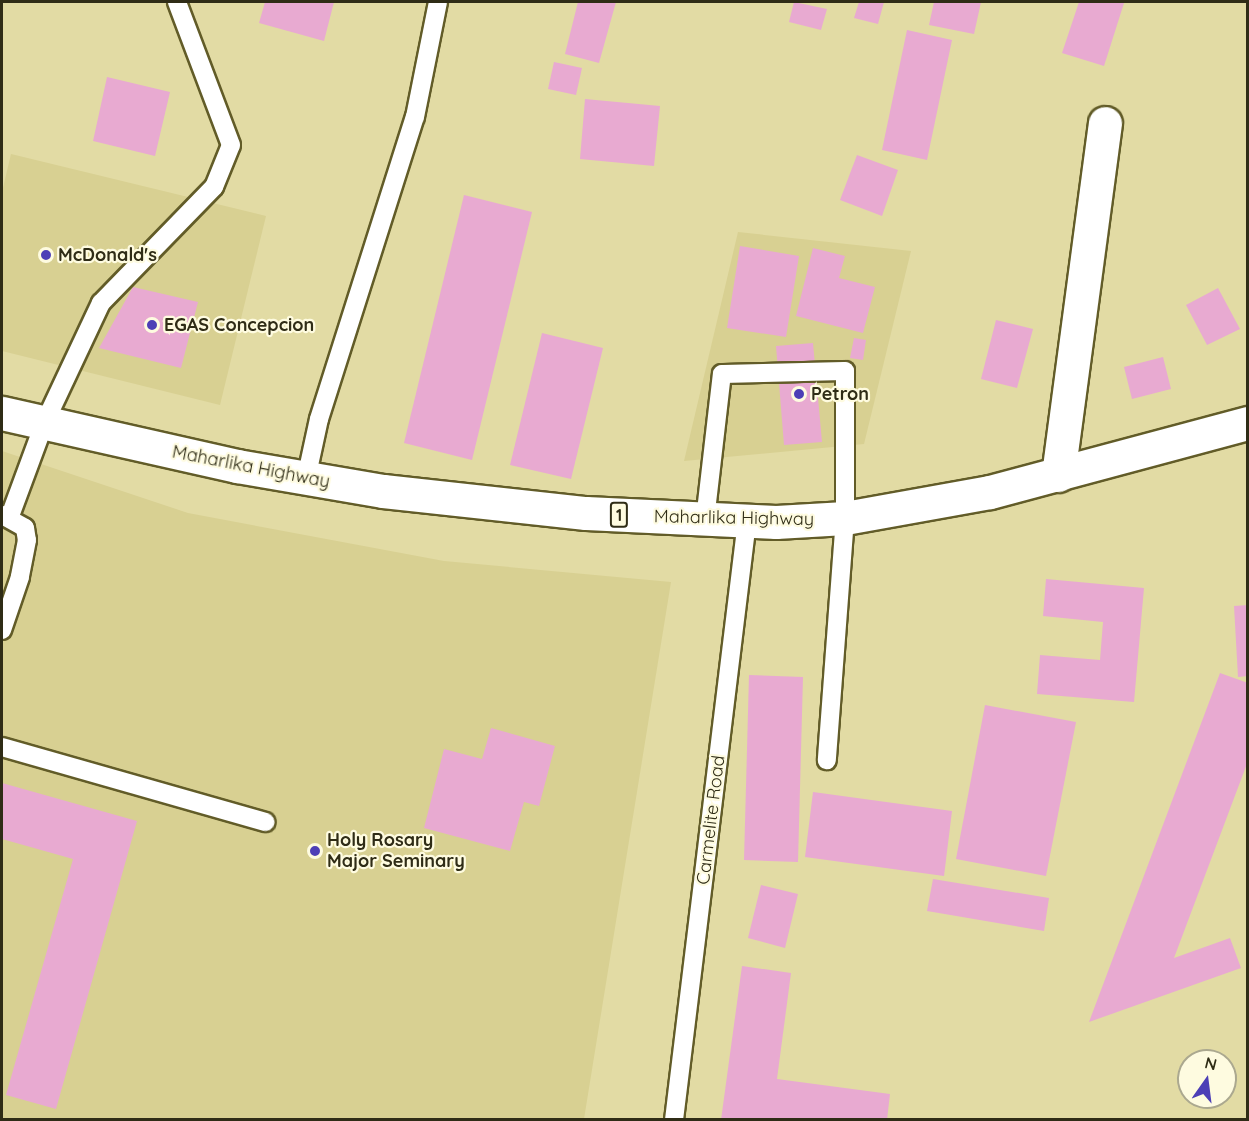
<!DOCTYPE html>
<style>
body{margin:0}
#map{position:relative;width:1249px;height:1121px;overflow:hidden;background:#e2dba4;font-family:Quicksand,sans-serif}
div>[style]{position:absolute}
[style*='--x']{left:calc(var(--x)*1px);top:calc(var(--y)*1px);width:calc(var(--w)*1px);rotate:calc(var(--a)*1deg)}
.built>*{inset:0;background:#d8d092}
.building>*{inset:0;background:#e8aad1}
.roads{filter:drop-shadow(2px 0 #625c28) drop-shadow(-2px 0 #625c28) drop-shadow(0 2px #625c28) drop-shadow(0 -2px #625c28)}
.lane>*{height:18px;margin:-9px;padding:0 9px;transform-origin:9px;border-radius:9px;background:#fff}
.street>*{height:33px;margin:-16.5px;padding:0 16.5px;transform-origin:16.5px;border-radius:16.5px;background:#fff}
.primary>*{height:33px;margin:-16.5px;padding:0 16.5px;transform-origin:16.5px;border-radius:16.5px;background:#fff}
.dots>*{width:16px;height:16px;translate:-50% -50%;box-sizing:border-box;border:3px solid #fefbe0;border-radius:50%}
span{translate:-50% -50%;white-space:nowrap;text-align:center;line-height:1.15;-webkit-text-stroke:4.5px #fefbe0;paint-order:stroke}
.shield-label span{padding:2px 4px;background:#fefbe0;border:2px solid;border-radius:4px;-webkit-text-stroke-width:0}
.shield-label{font-size:16px;color:#2f2c16;font-weight:700}
.poi-label{font-size:18px;color:#2f2c16;font-weight:700}
.left{translate:0 -50%;text-align:left}
.street-label{font-size:18px;color:#2f2c16}
.frame{position:absolute;inset:0;border:3px solid #2f2c16;pointer-events:none}
.north{position:absolute;left:1177px;top:1049px;width:60px;height:60px;box-sizing:border-box;background:#fefbe0;border:2px solid #aba88f;border-radius:50%;rotate:14deg;font-size:16px;font-weight:700;line-height:24px;text-align:center;color:#2f2c16}
.north::after{content:'';display:block;margin:auto;width:21px;height:27px;background:#4d3fb6;clip-path:polygon(50% 0,100% 100%,50% 72%,0 100%)}
</style>
<div id="map">
<div class="built">
<i style="clip-path:polygon(11px 154px,266px 216px,220px 405px,2px 351px,2px 192px)"></i>
<i style="clip-path:polygon(738px 232px,911px 251px,864px 444px,684px 461px)"></i>
<i style="clip-path:polygon(2px 451px,188px 513px,444px 561px,671px 582px,584px 1119px,2px 1120px)"></i>
</div>
<div class="building">
<i style="clip-path:polygon(265px 2px,334px 2px,324px 41px,259px 23px)"></i>
<i style="clip-path:polygon(578px 2px,616px 2px,599px 63px,565px 54px)"></i>
<i style="clip-path:polygon(794px 2px,827px 9px,821px 30px,789px 22px)"></i>
<i style="clip-path:polygon(859px 2px,884px 2px,878px 24px,854px 18px)"></i>
<i style="clip-path:polygon(934px 2px,981px 2px,974px 34px,929px 25px)"></i>
<i style="clip-path:polygon(1079px 2px,1124px 3px,1104px 66px,1062px 53px)"></i>
<i style="clip-path:polygon(907px 30px,952px 40px,927px 160px,882px 150px)"></i>
<i style="clip-path:polygon(554px 62px,582px 68px,576px 95px,548px 89px)"></i>
<i style="clip-path:polygon(107px 77px,170px 92px,155px 156px,93px 141px)"></i>
<i style="clip-path:polygon(585px 99px,660px 106px,654px 166px,580px 159px)"></i>
<i style="clip-path:polygon(857px 155px,898px 170px,882px 216px,840px 200px)"></i>
<i style="clip-path:polygon(464px 195px,532px 212px,472px 460px,404px 443px)"></i>
<i style="clip-path:polygon(740px 246px,799px 256px,786px 337px,727px 328px)"></i>
<i style="clip-path:polygon(813px 248px,845px 256px,839px 278px,875px 287px,863px 333px,796px 316px)"></i>
<i style="clip-path:polygon(133px 287px,198px 302px,181px 368px,99px 348px)"></i>
<i style="clip-path:polygon(1218px 288px,1240px 329px,1207px 345px,1186px 305px)"></i>
<i style="clip-path:polygon(996px 320px,1033px 329px,1017px 388px,981px 379px)"></i>
<i style="clip-path:polygon(542px 333px,603px 348px,571px 479px,510px 465px)"></i>
<i style="clip-path:polygon(854px 338px,866px 340px,863px 360px,850px 358px)"></i>
<i style="clip-path:polygon(813px 343px,822px 442px,784px 445px,776px 346px)"></i>
<i style="clip-path:polygon(1163px 357px,1171px 389px,1132px 399px,1124px 367px)"></i>
<i style="clip-path:polygon(1046px 579px,1144px 588px,1134px 702px,1037px 694px,1040px 655px,1100px 660px,1103px 622px,1043px 616px)"></i>
<i style="clip-path:polygon(1248px 605px,1248px 676px,1238px 677px,1234px 606px)"></i>
<i style="clip-path:polygon(1220px 673px,1248px 683px,1248px 761px,1174px 958px,1230px 938px,1241px 968px,1089px 1022px)"></i>
<i style="clip-path:polygon(749px 675px,803px 677px,798px 862px,744px 860px)"></i>
<i style="clip-path:polygon(985px 705px,1076px 722px,1046px 876px,956px 859px)"></i>
<i style="clip-path:polygon(491px 728px,555px 746px,539px 806px,524px 802px,510px 851px,424px 828px,444px 749px,482px 759px)"></i>
<i style="clip-path:polygon(2px 783px,137px 821px,56px 1109px,6px 1095px,73px 859px,2px 839px)"></i>
<i style="clip-path:polygon(813px 792px,952px 811px,944px 876px,805px 857px)"></i>
<i style="clip-path:polygon(933px 879px,1049px 898px,1044px 931px,927px 911px)"></i>
<i style="clip-path:polygon(761px 885px,798px 894px,785px 948px,748px 938px)"></i>
<i style="clip-path:polygon(742px 966px,791px 973px,777px 1079px,890px 1094px,887px 1120px,721px 1120px)"></i>
</div>
<div class="roads">
<div class="lane">
<i style="--x:306;--y:479;--w:61;--a:-77.8"></i>
<i style="--x:319;--y:419;--w:317;--a:-72.4"></i>
<i style="--x:415;--y:117;--w:117;--a:-78.7"></i>
<i style="--x:2;--y:515;--w:26;--a:29"></i>
<i style="--x:25;--y:528;--w:12;--a:81"></i>
<i style="--x:27;--y:540;--w:38;--a:101"></i>
<i style="--x:20;--y:577;--w:56;--a:108.8"></i>
<i style="--x:10;--y:516;--w:98;--a:-69.7"></i>
<i style="--x:44;--y:424;--w:134;--a:-64.8"></i>
<i style="--x:101;--y:303;--w:162;--a:-45.8"></i>
<i style="--x:214;--y:187;--w:45;--a:-68"></i>
<i style="--x:231;--y:145;--w:153;--a:-110.7"></i>
<i style="--x:705;--y:520;--w:147;--a:-83.4"></i>
<i style="--x:722;--y:374;--w:123;--a:-1.4"></i>
<i style="--x:845;--y:371;--w:147;--a:90"></i>
<i style="--x:845;--y:518;--w:243;--a:94.3"></i>
<i style="--x:2;--y:747;--w:274;--a:15.9"></i>
<i style="--x:674;--y:1120;--w:603;--a:-83.05"></i>
</div>
<div class="street">
<i style="--x:1058;--y:475;--w:355;--a:-82.4"></i>
</div>
<div class="primary">
<i style="--x:2;--y:413;--w:241;--a:12.7"></i>
<i style="--x:237;--y:466;--w:148;--a:9.7"></i>
<i style="--x:383;--y:491;--w:204;--a:6.2"></i>
<i style="--x:586;--y:513;--w:190;--a:2.7"></i>
<i style="--x:776;--y:522;--w:69;--a:-3.3"></i>
<i style="--x:845;--y:518;--w:147;--a:-10.2"></i>
<i style="--x:990;--y:492;--w:267;--a:-15"></i>
</div>
</div>
<div class="dots">
<i style="left:46px;top:255px;background:#4d3fb6"></i>
<i style="left:152px;top:325px;background:#4d3fb6"></i>
<i style="left:799px;top:394px;background:#4d3fb6"></i>
<i style="left:315px;top:851px;background:#4d3fb6"></i>
</div>
<div class="shield-label">
<span style="left:619px;top:515px">1</span>
</div>
<div class="poi-label">
<span class="left" style="left:58px;top:255px">McDonald's</span>
<span class="left" style="left:164px;top:325px">EGAS Concepcion</span>
<span class="left" style="left:811px;top:394px">Petron</span>
<span class="left" style="left:327px;top:851px">Holy Rosary<br>Major Seminary</span>
</div>
<div class="street-label">
<span style="left:251px;top:467px;rotate:11deg">Maharlika Highway</span>
<span style="left:734px;top:518px;rotate:1deg">Maharlika Highway</span>
<span style="left:711px;top:820px;rotate:-83deg">Carmelite Road</span>
</div>
<div class="frame"></div>
<div class="north">N</div>
</div>
